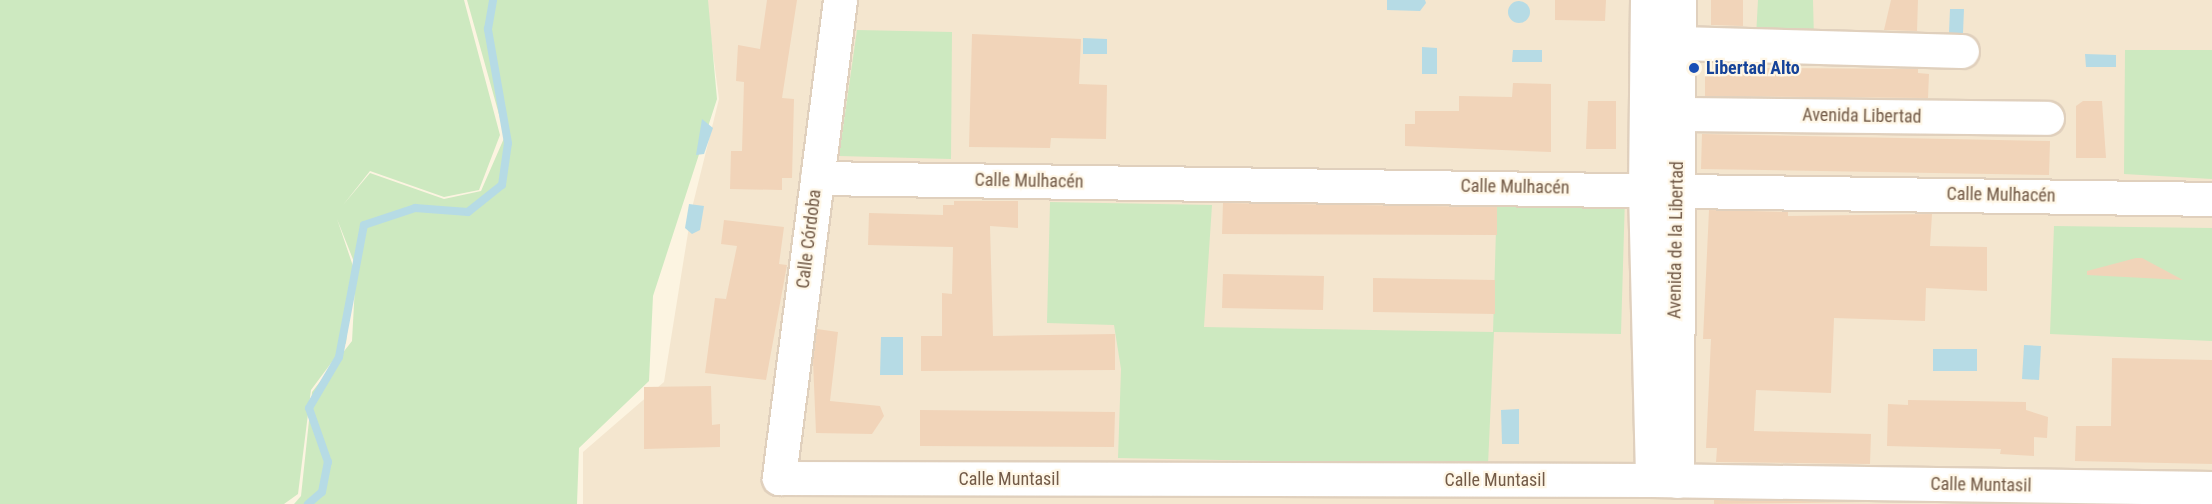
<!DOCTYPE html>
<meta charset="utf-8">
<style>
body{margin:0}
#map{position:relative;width:2212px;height:504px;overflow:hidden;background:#fcf4e1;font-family:"Roboto Condensed",sans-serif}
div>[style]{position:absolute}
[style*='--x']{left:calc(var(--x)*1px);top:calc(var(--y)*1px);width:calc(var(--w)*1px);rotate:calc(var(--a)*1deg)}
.residential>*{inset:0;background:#f4e6cf}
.green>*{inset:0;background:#cde9c0}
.water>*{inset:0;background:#b6dbe5}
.round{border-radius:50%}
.stream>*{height:8px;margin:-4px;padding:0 4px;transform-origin:4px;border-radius:4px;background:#b6dbe5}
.building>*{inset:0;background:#f1d4b9}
.roads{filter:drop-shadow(2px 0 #e0d0bd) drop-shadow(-2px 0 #e0d0bd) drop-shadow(0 2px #e0d0bd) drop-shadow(0 -2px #e0d0bd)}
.minor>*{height:33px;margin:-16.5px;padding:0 16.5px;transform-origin:16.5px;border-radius:16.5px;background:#fff}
.dots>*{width:16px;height:16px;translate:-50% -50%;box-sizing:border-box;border:3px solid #fff7e7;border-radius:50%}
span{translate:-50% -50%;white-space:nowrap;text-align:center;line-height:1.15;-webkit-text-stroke:4.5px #fff7e7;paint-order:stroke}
.transit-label{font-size:18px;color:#164399;font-weight:700}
.left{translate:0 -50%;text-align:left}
.street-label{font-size:18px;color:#735b48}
</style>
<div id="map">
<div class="residential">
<i style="clip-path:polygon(706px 0,2212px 0,2212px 504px,583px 504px,583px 452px,664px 382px,692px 208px,719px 99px)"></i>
</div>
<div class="green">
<i style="clip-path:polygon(0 0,464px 0,500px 135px,479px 190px,444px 197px,370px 171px,343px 205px,370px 173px,444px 199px,481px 191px,505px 136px,467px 0,708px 0,717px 99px,653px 296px,649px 381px,579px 448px,577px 504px,294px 504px,301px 496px,312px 392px,352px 341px,356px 267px,337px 219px,354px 269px,346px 343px,311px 390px,298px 494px,284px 504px,0 504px)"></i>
<i style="clip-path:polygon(1758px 0,1813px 0,1814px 40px,1756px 37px)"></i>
<i style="clip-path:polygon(857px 30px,952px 32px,951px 159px,839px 156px)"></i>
<i style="clip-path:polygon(2125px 50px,2212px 50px,2212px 179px,2124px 174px)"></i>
<i style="clip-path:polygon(1497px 195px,1625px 197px,1621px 334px,1494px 332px,1488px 465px,1118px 458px,1121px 369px,1114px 325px,1047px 323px,1050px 202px,1212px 205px,1204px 327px,1493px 332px)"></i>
<i style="clip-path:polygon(2054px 226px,2212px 228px,2212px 341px,2050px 334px)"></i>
</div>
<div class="water">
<i style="clip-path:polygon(1387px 0,1425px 0,1426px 3px,1420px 11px,1387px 10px)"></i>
<i class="round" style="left:1508px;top:1px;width:22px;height:22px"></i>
<i style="clip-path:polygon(1950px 9px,1964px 9px,1963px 33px,1949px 33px)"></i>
<i style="clip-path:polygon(1083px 38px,1107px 39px,1107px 54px,1083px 54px)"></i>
<i style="clip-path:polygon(1422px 47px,1437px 48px,1437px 74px,1422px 74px)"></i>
<i style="clip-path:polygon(1513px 50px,1542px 50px,1542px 62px,1512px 62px)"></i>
<i style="clip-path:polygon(2085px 54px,2116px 55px,2116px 67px,2086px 67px)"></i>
<i style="clip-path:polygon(702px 119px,713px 128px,704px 154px,696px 155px)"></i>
<i style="clip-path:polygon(689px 204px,704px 206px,700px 230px,692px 234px,685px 228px)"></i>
<i style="clip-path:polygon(881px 337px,903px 337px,903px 375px,880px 375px)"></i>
<i style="clip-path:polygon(2024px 345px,2041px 346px,2039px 380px,2022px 379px)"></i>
<i style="clip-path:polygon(1933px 349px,1977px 349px,1977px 371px,1933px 371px)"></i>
<i style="clip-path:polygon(1519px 409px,1519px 444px,1502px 444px,1501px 410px)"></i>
</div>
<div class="stream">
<i style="--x:308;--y:504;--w:18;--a:-41"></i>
<i style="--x:322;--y:492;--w:31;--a:-79"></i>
<i style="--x:328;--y:462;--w:57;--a:-109.4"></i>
<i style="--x:309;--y:408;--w:59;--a:-59.5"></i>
<i style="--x:339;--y:357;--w:134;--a:-79.3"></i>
<i style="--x:364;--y:225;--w:54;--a:-18.4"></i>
<i style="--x:415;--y:208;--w:53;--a:4.3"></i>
<i style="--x:468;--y:212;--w:43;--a:-38.5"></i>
<i style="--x:502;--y:185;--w:42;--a:-81.9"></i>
<i style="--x:508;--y:143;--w:116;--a:-100"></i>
<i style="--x:488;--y:29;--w:29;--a:-80"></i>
</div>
<div class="building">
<i style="clip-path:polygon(767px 0,797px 0,782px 98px,794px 99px,792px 178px,782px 178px,782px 190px,730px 189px,731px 151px,742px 151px,744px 82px,736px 81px,738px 45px,760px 49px)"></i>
<i style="clip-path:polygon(1555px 0,1606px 0,1605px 21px,1555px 20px)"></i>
<i style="clip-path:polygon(1711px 0,1743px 0,1743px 26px,1711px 25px)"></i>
<i style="clip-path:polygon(1891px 0,1918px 0,1917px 31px,1884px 30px)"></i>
<i style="clip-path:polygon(972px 34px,1081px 39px,1079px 84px,1107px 85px,1106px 139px,1051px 138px,1050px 148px,969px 147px)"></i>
<i style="clip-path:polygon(1718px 63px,1764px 68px,1918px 69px,1918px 73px,1929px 74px,1928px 98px,1705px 96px,1705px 71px,1714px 71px)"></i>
<i style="clip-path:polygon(1513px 83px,1551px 84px,1551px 152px,1405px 146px,1405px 124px,1415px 124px,1415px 111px,1459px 111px,1459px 96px,1512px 97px)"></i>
<i style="clip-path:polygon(1588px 101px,1616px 101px,1616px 149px,1586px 149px)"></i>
<i style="clip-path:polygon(2083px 101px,2102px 101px,2106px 158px,2076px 158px,2076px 106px)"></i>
<i style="clip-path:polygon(1702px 134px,2050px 141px,2049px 175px,1701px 169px)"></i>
<i style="clip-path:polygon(954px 201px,1018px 201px,1018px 228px,990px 226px,993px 336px,1115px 334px,1115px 370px,921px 371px,921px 336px,942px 336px,942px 293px,952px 294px,953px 247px,868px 245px,869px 213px,943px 215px,943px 205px,954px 205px)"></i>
<i style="clip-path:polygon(1223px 203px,1497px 207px,1497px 235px,1222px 234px)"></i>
<i style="clip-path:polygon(1709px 210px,1788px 212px,1788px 216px,1932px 214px,1930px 246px,1987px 247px,1987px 291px,1926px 288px,1925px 321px,1834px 318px,1831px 393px,1756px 390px,1754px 431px,1871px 434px,1870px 464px,1716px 462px,1717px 448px,1706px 448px,1711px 339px,1703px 339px)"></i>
<i style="clip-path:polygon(724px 220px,784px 227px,779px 264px,787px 265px,766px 380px,705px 373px,715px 298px,726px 299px,737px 246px,721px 244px)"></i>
<i style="clip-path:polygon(2136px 258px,2142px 258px,2183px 280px,2087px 275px,2087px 271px)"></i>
<i style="clip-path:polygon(1223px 274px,1324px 276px,1323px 310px,1222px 308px)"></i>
<i style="clip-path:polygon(1373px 278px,1495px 280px,1495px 314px,1373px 312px)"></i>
<i style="clip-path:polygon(817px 329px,838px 332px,830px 401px,880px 406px,884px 416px,872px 434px,816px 433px,813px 361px)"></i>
<i style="clip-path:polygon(2112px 358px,2212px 360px,2212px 464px,2075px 461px,2076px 426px,2111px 426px)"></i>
<i style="clip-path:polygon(711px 386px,712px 425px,720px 424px,720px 447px,644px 449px,644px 387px)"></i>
<i style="clip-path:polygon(1908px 400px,2026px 402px,2026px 410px,2048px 417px,2047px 438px,2034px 437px,2034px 456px,2000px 454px,2001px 449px,1887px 446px,1888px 404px,1908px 405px)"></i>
<i style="clip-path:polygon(920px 410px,1115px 412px,1114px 447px,920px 446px)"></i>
<i style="clip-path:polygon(1714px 500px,1869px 502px,1714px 504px)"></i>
</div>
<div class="roads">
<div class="minor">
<i style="--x:840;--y:0;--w:482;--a:97.3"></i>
<i style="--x:779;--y:478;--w:873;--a:0.13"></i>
<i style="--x:1652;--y:480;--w:560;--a:0.82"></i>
<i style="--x:1647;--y:0;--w:189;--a:90.6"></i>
<i style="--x:1645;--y:189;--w:291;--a:88.6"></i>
<i style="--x:1678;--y:43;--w:284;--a:1.6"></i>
<i style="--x:1677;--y:114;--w:370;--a:0.6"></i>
<i style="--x:817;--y:178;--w:1395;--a:0.86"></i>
<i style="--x:1677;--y:481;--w:481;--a:-89.8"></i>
</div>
</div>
<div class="dots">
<i style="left:1694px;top:68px;background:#1a4fb4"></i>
</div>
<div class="transit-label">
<span class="left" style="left:1706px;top:68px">Libertad Alto</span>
</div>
<div class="street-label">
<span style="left:1862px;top:116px;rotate:1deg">Avenida Libertad</span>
<span style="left:1029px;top:181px;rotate:1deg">Calle Mulhacén</span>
<span style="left:1515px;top:187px;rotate:1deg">Calle Mulhacén</span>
<span style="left:2001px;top:195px;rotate:1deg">Calle Mulhacén</span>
<span style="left:809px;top:239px;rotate:-83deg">Calle Córdoba</span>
<span style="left:1676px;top:240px;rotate:-89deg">Avenida de la Libertad</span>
<span style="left:1009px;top:479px">Calle Muntasil</span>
<span style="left:1495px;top:480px">Calle Muntasil</span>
<span style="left:1981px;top:485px;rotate:1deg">Calle Muntasil</span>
</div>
</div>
